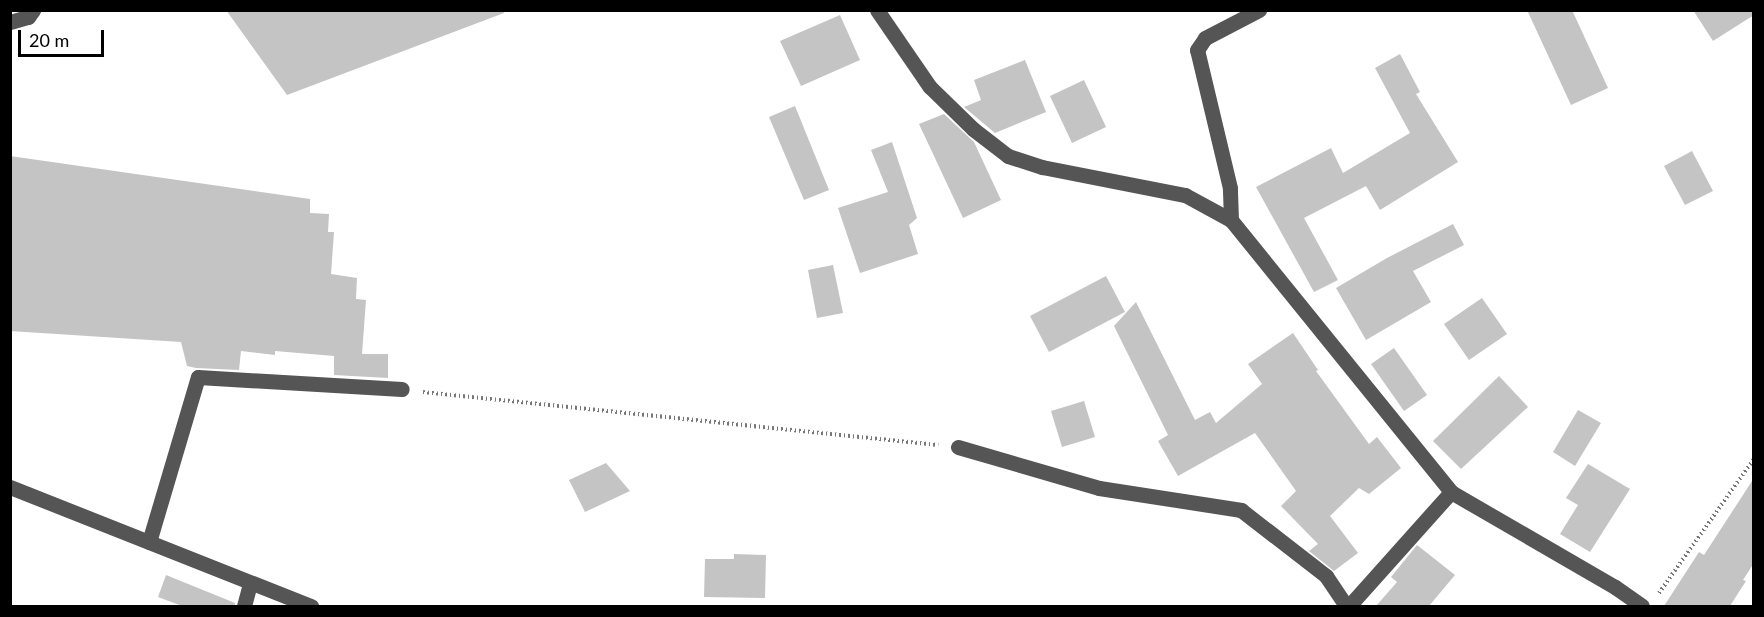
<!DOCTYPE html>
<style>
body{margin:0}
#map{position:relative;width:1764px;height:617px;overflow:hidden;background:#fff;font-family:Lato,sans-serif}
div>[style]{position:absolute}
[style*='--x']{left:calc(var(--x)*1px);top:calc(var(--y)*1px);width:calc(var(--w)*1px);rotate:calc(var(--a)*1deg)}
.building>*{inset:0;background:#c4c4c4}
.path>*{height:4px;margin-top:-2px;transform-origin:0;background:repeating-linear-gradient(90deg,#777 0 1.5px,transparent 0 4.5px)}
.minor>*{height:15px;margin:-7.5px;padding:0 7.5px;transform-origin:7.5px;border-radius:7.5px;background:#555}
span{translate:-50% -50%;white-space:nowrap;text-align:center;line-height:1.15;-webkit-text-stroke:4.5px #fff;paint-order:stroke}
.frame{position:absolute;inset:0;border:12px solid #000;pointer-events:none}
.scale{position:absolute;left:18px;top:30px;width:86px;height:27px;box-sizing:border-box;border:3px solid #000;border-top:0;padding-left:8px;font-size:18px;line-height:21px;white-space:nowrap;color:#000;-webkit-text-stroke:4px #fff;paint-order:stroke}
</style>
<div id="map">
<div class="building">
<i style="clip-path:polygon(226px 10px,503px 10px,504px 13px,287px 95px)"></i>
<i style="clip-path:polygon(1527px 10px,1572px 10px,1608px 88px,1571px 105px)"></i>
<i style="clip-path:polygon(1693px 10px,1754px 10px,1754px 15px,1713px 41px)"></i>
<i style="clip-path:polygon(840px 15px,860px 60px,801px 86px,780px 41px)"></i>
<i style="clip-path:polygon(1400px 54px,1420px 92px,1416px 94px,1458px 162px,1380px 210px,1366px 186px,1304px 218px,1338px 280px,1314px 292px,1256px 187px,1331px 148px,1343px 173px,1410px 133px,1375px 68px)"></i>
<i style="clip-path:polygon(1025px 60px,1046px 112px,995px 133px,964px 107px,981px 100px,974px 80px)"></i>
<i style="clip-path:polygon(1084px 80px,1106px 127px,1072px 143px,1050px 96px)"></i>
<i style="clip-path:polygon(795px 106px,829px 190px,804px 200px,769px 117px)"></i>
<i style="clip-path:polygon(944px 114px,974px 142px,1001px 200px,963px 218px,919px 124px)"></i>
<i style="clip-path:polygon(892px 142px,917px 218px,909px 225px,918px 254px,860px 273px,838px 208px,888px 192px,871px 150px)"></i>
<i style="clip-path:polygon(1692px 151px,1713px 191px,1685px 205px,1664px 166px)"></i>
<i style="clip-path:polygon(10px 156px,310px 199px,310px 213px,329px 214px,328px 232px,334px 232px,331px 274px,357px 278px,356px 299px,366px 300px,362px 354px,388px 354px,388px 378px,334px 375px,334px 356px,275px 351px,275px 355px,241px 351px,239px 370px,196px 368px,187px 366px,181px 342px,10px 331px)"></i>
<i style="clip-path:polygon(1453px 224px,1464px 245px,1413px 271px,1431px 302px,1366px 340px,1336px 288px,1387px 258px)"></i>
<i style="clip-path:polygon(833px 265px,843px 313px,817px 318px,808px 270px)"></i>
<i style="clip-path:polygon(1106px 276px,1125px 312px,1049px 352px,1030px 316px)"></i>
<i style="clip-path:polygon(1482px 298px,1507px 334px,1469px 360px,1444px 324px)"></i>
<i style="clip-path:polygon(1136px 302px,1195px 420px,1210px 412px,1216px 423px,1262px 384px,1248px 364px,1293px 333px,1318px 370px,1316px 371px,1369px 444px,1377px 437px,1401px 468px,1369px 494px,1359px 488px,1330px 516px,1358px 553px,1334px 571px,1309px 551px,1318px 544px,1281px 506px,1296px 491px,1255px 433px,1178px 476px,1158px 441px,1168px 435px,1114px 326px)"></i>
<i style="clip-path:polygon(1394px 348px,1427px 395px,1404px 411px,1371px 364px)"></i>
<i style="clip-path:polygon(1499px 376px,1528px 407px,1461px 469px,1433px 441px)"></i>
<i style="clip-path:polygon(1084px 401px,1095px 437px,1062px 447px,1051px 411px)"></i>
<i style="clip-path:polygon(1578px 410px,1601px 423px,1575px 466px,1553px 452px)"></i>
<i style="clip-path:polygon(606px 463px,630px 491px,585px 512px,569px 480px)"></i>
<i style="clip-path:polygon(1588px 464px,1630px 489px,1590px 552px,1560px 534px,1578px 505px,1566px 498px)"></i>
<i style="clip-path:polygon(1754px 478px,1754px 563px,1743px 580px,1746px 581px,1730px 606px,1664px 606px,1699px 552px,1704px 555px)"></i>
<i style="clip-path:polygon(1417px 545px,1455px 575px,1429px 606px,1376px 606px,1397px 582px,1391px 577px)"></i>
<i style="clip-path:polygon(734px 554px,766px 555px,765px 598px,704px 597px,705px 559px,734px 559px)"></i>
<i style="clip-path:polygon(166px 575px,235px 603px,235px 606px,182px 606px,158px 597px)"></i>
</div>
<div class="path">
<i style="--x:423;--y:392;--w:518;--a:5.88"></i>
<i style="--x:1659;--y:593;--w:164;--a:-54.7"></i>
</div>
<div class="minor">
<i style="--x:877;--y:10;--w:93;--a:55.5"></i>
<i style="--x:930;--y:87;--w:60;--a:44.3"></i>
<i style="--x:973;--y:129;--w:44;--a:37.6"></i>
<i style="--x:1008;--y:156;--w:36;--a:18"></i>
<i style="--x:1042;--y:167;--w:146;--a:11.1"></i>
<i style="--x:1185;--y:195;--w:52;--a:28.5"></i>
<i style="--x:1231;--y:220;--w:350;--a:51"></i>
<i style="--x:1451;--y:492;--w:190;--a:30.1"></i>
<i style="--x:1615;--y:587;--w:33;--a:35"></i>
<i style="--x:10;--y:22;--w:19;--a:-16"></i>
<i style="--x:28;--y:17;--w:9;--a:-54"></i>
<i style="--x:1231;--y:220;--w:32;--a:-92"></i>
<i style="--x:1230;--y:188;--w:142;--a:-103.4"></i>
<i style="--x:1197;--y:50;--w:14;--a:-56"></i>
<i style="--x:1205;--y:38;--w:61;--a:-27.4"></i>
<i style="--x:958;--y:447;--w:147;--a:16.2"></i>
<i style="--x:1099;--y:488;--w:144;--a:8.8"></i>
<i style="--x:1241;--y:510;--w:108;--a:37.8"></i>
<i style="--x:1326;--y:576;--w:36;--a:56"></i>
<i style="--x:10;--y:487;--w:324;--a:21.6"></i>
<i style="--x:149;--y:542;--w:172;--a:-73.5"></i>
<i style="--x:198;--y:377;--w:204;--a:3.4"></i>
<i style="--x:244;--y:606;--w:24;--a:-75"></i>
<i style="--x:1349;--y:606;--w:153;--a:-48.2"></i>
</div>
<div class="frame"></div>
<div class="scale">20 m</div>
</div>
